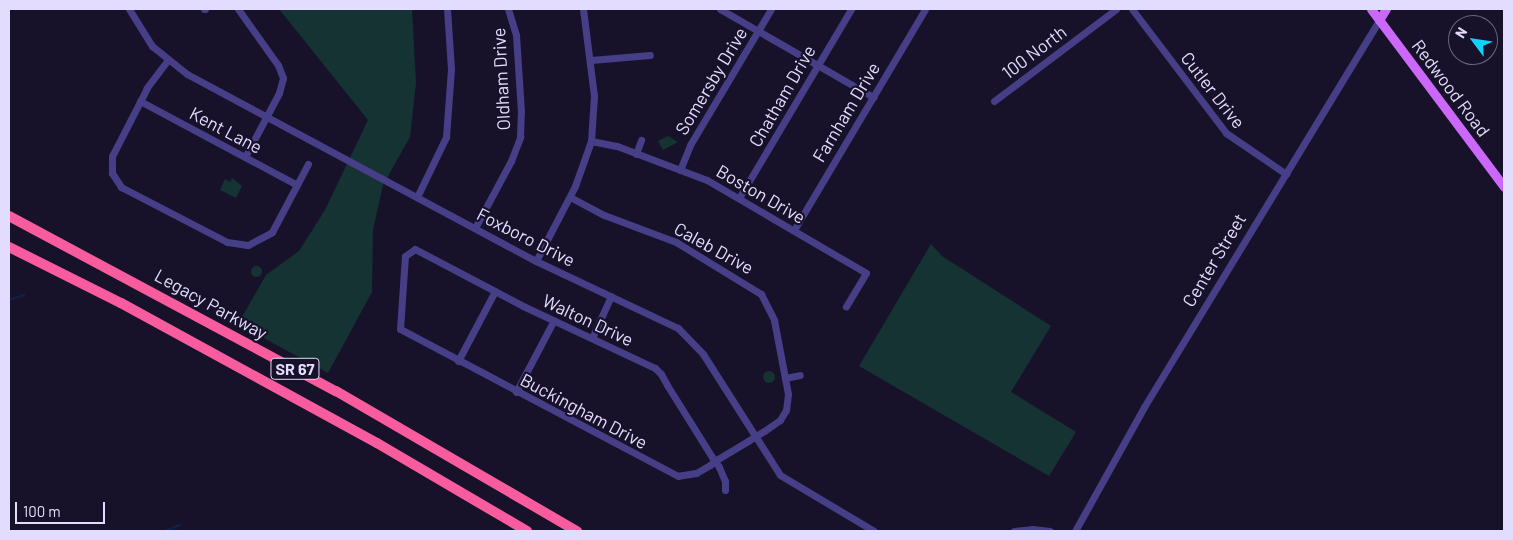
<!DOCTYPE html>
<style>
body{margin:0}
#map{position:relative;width:1513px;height:540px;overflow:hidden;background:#17122a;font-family:Barlow,sans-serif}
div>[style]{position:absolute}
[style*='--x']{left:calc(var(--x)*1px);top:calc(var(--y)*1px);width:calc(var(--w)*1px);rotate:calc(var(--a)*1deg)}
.green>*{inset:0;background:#153333}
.round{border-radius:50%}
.stream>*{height:2px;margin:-1px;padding:0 1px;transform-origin:1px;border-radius:1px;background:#0f224b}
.minor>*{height:7px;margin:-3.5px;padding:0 3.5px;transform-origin:3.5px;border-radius:3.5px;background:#463f87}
.major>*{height:9px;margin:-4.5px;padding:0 4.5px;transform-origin:4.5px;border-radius:4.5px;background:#cb67f9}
.highway>*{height:10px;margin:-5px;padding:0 5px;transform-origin:5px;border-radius:5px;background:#f95c9e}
span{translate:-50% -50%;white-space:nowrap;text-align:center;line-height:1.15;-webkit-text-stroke:4.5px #17122a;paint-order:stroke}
.shield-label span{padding:1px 4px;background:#17122a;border:1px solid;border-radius:4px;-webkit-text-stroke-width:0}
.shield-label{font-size:16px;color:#e2dcfe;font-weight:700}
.street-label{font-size:18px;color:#e2dcfe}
.frame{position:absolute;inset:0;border:10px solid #e2dcfe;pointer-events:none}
.north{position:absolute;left:1448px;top:15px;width:50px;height:50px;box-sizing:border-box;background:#17122a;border:1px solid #68637f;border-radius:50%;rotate:301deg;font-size:14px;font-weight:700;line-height:20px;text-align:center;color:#e2dcfe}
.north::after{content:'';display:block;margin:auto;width:18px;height:22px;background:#10d1f6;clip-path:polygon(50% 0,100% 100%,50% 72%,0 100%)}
.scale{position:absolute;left:15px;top:502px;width:90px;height:22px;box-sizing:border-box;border:2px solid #e2dcfe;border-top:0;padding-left:6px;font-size:15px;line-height:18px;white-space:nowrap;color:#e2dcfe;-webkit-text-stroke:4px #17122a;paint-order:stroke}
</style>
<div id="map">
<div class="green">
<i style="clip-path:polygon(279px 9px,412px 9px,416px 83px,410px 137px,383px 185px,373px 230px,372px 292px,328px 373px,238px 324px,266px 275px,299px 251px,325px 210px,368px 120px)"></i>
<i style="clip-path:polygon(668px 136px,678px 142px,663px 150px,658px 141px)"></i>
<i style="clip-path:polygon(232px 178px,242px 186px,236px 198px,220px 190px,225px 179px,230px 182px)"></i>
<i style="clip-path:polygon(931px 244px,942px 256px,1051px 326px,1011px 392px,1076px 432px,1049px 476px,859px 366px)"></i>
<i class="round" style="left:250.5px;top:265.5px;width:11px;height:11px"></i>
<i class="round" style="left:763px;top:371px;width:12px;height:12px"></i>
</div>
<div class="stream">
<i style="--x:9;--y:300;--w:16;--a:-18"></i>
<i style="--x:165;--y:531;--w:16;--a:-22"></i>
</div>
<div class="minor">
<i style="--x:129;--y:9;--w:44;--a:58.1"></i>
<i style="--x:152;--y:46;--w:45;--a:38.7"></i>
<i style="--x:187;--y:74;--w:396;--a:28.2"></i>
<i style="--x:536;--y:261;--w:157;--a:25.3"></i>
<i style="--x:678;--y:328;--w:36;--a:46"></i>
<i style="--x:703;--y:354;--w:143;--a:57.5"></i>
<i style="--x:780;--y:475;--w:109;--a:30.8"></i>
<i style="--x:204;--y:9;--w:1;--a:0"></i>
<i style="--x:238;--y:9;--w:69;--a:54.5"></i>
<i style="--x:278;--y:65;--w:14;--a:69"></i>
<i style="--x:283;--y:78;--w:16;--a:105"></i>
<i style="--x:279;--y:93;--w:72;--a:118"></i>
<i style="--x:720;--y:9;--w:177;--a:29.9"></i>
<i style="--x:1132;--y:9;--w:156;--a:52.8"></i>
<i style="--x:1226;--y:133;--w:73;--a:34.3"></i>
<i style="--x:591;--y:60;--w:59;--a:-4.8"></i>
<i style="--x:167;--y:61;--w:34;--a:127"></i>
<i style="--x:147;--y:88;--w:76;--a:117.2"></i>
<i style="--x:112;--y:156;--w:17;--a:90"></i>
<i style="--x:112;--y:173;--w:17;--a:57"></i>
<i style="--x:121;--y:187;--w:119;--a:27.4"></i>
<i style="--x:227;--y:242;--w:21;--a:8"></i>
<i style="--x:248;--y:245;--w:27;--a:-28"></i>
<i style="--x:272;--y:232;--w:77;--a:-62.1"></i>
<i style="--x:140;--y:101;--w:178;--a:28.1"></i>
<i style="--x:994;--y:101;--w:153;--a:-37"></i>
<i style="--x:591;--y:141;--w:26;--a:11"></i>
<i style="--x:617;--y:146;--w:96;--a:20.7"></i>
<i style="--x:707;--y:180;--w:184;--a:30.3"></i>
<i style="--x:866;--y:273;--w:39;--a:121"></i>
<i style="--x:636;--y:154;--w:15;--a:-70"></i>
<i style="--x:680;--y:170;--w:27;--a:-68"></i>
<i style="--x:690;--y:145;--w:158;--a:-59.2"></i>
<i style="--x:417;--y:197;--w:67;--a:-64.2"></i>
<i style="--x:446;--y:137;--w:68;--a:-85.8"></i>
<i style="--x:451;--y:69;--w:60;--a:-93.8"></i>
<i style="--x:570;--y:197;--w:38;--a:28"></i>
<i style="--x:604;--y:215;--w:77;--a:20.6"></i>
<i style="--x:676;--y:242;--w:100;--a:31.5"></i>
<i style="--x:761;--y:294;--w:29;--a:63"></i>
<i style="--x:774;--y:320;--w:75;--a:79.3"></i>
<i style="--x:788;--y:394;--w:16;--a:97"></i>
<i style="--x:786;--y:410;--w:12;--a:121"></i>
<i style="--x:780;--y:420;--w:19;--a:145"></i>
<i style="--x:764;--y:431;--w:19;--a:148"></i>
<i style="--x:748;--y:441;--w:39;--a:149"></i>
<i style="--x:715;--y:461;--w:6;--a:141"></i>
<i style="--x:710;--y:465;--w:16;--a:150"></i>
<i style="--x:696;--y:473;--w:18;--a:171"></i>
<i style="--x:678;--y:476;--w:314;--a:-152.1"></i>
<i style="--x:400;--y:329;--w:73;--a:-86.1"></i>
<i style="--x:405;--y:256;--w:12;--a:-35"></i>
<i style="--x:415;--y:249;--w:122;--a:27.8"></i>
<i style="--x:523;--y:306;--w:146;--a:25.2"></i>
<i style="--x:655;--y:368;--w:8;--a:45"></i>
<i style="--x:661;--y:374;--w:13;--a:61"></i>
<i style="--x:667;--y:385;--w:85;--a:58"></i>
<i style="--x:712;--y:457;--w:5;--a:53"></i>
<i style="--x:715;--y:461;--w:7;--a:56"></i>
<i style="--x:719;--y:467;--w:15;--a:67"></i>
<i style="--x:725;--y:481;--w:9;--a:90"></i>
<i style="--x:739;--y:198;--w:220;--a:-59.3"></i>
<i style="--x:475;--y:228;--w:76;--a:-61.8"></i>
<i style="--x:511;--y:161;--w:26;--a:-69"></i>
<i style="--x:520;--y:137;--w:25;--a:-88"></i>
<i style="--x:521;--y:112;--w:77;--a:-93.7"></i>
<i style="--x:516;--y:35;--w:27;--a:-107"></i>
<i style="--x:794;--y:230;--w:257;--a:-59.3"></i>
<i style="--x:536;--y:261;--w:85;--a:-62.5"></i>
<i style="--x:575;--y:186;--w:48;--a:-70.4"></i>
<i style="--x:591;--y:141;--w:45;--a:-86.2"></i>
<i style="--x:594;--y:96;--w:88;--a:-97.2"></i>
<i style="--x:592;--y:338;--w:46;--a:-65.7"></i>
<i style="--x:458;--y:361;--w:79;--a:-62.1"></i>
<i style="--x:785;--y:378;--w:15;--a:-11"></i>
<i style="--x:516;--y:392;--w:81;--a:-62.2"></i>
<i style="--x:1014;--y:531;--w:18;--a:-6"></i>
<i style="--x:1032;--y:529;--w:18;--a:6"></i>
<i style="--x:1075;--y:531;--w:142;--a:-60.9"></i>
<i style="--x:1144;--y:407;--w:453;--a:-58.7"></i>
</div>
<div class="major">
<i style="--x:1371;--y:9;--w:222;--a:53.2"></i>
<i style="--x:1379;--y:20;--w:13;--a:-58"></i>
</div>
<div class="highway">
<i style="--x:9;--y:216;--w:371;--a:28.2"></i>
<i style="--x:336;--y:391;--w:279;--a:30.2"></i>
<i style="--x:9;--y:247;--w:125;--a:26.6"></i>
<i style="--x:121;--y:303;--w:292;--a:28.7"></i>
<i style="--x:377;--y:443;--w:174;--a:30.4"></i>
</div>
<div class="shield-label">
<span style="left:295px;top:369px">SR 67</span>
</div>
<div class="street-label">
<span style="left:1034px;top:52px;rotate:-37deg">100 North</span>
<span style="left:501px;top:79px;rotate:-93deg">Oldham Drive</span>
<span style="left:711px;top:81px;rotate:-59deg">Somersby Drive</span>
<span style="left:1451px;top:88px;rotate:53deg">Redwood Road</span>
<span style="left:1213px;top:90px;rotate:52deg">Cutler Drive</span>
<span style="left:782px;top:96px;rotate:-60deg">Chatham Drive</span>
<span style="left:846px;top:112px;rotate:-59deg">Farnham Drive</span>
<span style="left:226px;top:130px;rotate:28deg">Kent Lane</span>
<span style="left:761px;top:194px;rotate:30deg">Boston Drive</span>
<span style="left:526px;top:237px;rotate:27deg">Foxboro Drive</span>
<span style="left:714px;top:248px;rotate:29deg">Caleb Drive</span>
<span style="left:1214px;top:260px;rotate:-59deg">Center Street</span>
<span style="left:211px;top:304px;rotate:29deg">Legacy Parkway</span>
<span style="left:588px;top:320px;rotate:25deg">Walton Drive</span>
<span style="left:584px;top:411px;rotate:28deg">Buckingham Drive</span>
</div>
<div class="frame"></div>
<div class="north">N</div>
<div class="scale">100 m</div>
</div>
